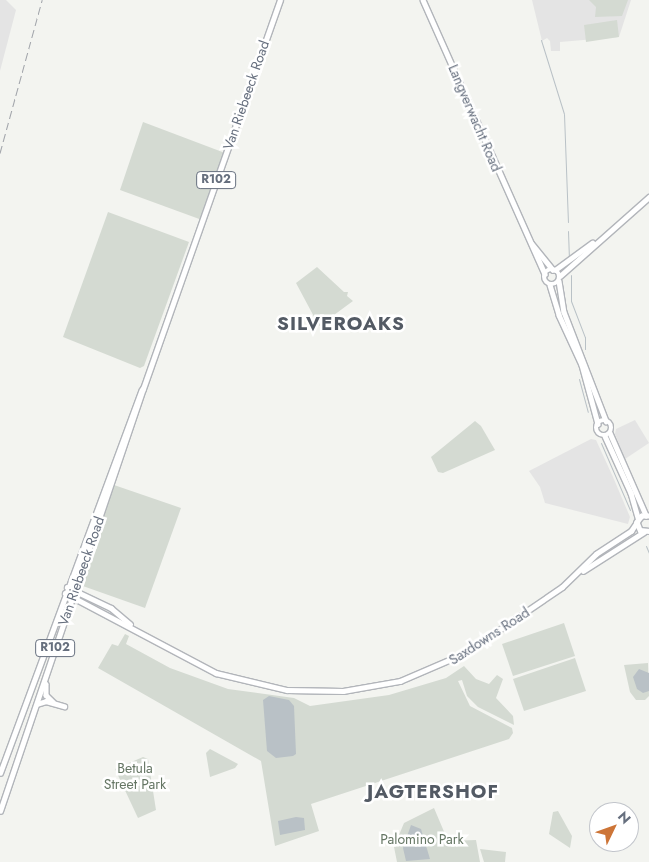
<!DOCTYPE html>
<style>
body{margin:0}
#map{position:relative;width:649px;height:862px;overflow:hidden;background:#f3f4f0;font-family:Jost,sans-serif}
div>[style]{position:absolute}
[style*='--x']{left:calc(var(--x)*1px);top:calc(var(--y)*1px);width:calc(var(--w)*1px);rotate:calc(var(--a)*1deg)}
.built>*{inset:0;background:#e4e4e4}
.green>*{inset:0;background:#d4dad2}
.water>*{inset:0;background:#b9c1c6}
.stream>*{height:1px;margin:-0.5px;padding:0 0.5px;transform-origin:0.5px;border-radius:0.5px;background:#b9c1c6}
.roads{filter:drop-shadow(1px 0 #b2b5ba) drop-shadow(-1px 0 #b2b5ba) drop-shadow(0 1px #b2b5ba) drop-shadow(0 -1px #b2b5ba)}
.secondary>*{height:4.5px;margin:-2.25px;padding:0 2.25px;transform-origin:2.25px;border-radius:2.25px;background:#fff}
.secondary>.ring{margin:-2.25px;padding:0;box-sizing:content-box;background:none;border:4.5px solid #fff;border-radius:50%}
.primary>*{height:4.5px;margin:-2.25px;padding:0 2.25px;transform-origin:2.25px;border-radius:2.25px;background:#fff}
.rail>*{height:1px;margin-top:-0.5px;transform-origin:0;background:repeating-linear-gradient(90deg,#a1a4aa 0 8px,transparent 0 12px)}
span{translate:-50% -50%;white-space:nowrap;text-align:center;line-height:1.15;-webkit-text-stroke:5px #fff;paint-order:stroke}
.shield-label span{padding:1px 4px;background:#fff;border:1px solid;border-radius:4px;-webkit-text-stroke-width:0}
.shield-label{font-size:12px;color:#666f7e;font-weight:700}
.street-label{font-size:14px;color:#666f7e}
.park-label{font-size:14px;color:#657664}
.district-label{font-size:19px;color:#535a64;font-weight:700;letter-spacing:1px}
.north{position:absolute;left:589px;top:802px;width:50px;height:50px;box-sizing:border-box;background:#fff;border:1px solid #c2c5cb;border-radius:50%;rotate:48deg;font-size:14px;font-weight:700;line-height:20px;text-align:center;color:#666f7e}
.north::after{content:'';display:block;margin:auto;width:18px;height:22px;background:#cd7537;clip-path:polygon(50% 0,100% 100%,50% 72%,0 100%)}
</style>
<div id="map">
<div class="built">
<i style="clip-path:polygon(0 0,6px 0,16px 10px,0 71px)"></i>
<i style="clip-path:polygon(532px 0,631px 0,619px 37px,560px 42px,560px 51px,551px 51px,550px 41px,547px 38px,542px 41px)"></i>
<i style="clip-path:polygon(635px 420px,649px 443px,625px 459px,615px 434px,616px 429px)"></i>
<i style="clip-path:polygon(591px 439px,596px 440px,613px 477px,630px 517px,628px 524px,545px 503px,540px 487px,529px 471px)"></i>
</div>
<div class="green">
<i style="clip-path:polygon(589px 0,628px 0,622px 16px,595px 17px,596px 7px)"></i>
<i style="clip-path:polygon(617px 20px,619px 37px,586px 42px,584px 25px)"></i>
<i style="clip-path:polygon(143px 122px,225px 153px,202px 220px,120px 190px)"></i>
<i style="clip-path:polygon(108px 212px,189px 242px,144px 366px,140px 368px,63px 337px)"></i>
<i style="clip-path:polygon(317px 267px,344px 292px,348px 292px,347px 296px,353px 301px,319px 326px,296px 283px)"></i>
<i style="clip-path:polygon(475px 421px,481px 426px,495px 450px,443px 473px,438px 472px,431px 457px)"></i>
<i style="clip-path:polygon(114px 485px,181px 508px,145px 608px,80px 585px)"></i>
<i style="clip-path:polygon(564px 623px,575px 656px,513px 676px,502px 644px)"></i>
<i style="clip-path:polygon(125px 634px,129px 636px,126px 644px,170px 668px,228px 689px,294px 698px,310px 706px,389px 695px,446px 678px,464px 666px,476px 679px,489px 684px,497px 675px,503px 679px,496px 698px,513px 716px,514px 725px,478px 707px,467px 696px,462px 680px,458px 681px,470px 706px,512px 728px,513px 733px,509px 739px,311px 804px,319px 831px,275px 846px,261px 761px,98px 668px,112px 644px,118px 646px)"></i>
<i style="clip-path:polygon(575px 658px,586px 691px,524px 711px,513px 679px)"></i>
<i style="clip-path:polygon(648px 663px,649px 696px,645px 700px,636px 700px,630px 692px,624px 665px)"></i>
<i style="clip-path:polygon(210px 749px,238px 764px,235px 768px,210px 777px,206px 753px)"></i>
<i style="clip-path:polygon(143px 757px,148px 759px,156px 810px,138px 818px,115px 769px)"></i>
<i style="clip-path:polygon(434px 808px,448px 841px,476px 840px,480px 862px,397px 862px,394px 847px,404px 823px)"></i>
<i style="clip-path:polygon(558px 811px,572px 836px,570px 848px,549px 834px,553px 812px)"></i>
<i style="clip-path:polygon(480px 849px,506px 852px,505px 862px,484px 862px)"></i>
</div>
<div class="water">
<i style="clip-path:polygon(639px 669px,649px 673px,649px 691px,643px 693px,637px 689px,633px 677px)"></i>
<i style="clip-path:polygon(269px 696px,289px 700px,294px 706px,296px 754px,293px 756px,276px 758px,267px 751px,263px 700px)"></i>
<i style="clip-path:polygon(296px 817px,304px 818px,305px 830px,280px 835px,278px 821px)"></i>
<i style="clip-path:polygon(411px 825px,421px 829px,430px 859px,406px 861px,403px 848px)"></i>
</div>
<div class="stream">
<i style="--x:541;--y:40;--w:77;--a:72.7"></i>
<i style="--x:564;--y:114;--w:108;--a:87.9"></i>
<i style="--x:568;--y:231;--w:25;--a:88"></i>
<i style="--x:571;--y:275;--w:26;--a:90"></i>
<i style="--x:571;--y:301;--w:39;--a:69"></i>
<i style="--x:585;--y:337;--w:12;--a:90"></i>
<i style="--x:579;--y:379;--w:34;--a:75"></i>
<i style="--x:601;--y:443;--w:73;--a:66.6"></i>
<i style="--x:646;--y:546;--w:8;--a:67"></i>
</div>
<div class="roads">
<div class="secondary">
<i style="--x:423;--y:0;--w:300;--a:66"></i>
<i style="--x:532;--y:244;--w:33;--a:51"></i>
<i class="ring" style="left:544px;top:269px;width:11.5px;height:11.5px"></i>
<i style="--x:555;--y:270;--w:46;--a:-36.1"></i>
<i style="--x:560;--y:276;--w:119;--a:-41.6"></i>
<i style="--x:559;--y:281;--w:31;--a:81"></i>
<i style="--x:564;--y:312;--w:117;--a:68.9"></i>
<i style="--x:550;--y:285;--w:31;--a:73"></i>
<i style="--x:559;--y:315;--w:55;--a:65.3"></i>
<i style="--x:582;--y:365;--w:61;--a:74.8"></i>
<i class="ring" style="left:596px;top:420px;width:11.5px;height:11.5px"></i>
<i style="--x:610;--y:433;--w:90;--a:66.3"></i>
<i style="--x:605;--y:436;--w:63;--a:65.5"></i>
<i style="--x:631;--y:493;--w:26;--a:74"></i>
<i style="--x:649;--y:516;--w:7;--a:180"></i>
<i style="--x:642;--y:516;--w:8;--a:130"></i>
<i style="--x:637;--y:522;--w:9;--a:69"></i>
<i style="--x:640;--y:530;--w:9;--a:6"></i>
<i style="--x:583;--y:571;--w:72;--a:-32.6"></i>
<i style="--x:67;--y:587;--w:49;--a:25.5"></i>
<i style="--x:111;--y:608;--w:25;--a:40"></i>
<i style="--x:65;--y:593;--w:171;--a:27.9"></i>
<i style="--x:216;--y:673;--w:73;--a:13.5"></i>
<i style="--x:287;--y:690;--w:56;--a:1"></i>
<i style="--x:343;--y:691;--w:58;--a:-10"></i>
<i style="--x:400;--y:681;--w:71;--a:-23.3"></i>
<i style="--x:465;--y:653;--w:117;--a:-34.2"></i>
<i style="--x:562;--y:587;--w:47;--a:-44.1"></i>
<i style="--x:596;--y:554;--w:42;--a:-33.3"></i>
<i style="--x:631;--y:531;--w:11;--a:-56"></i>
</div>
<div class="primary">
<i style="--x:46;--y:684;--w:11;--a:90"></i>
<i style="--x:46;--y:695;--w:10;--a:45"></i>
<i style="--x:37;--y:704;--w:9;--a:-18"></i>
<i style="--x:46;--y:701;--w:19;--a:16"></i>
<i style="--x:0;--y:773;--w:408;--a:-69.7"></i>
<i style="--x:0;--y:811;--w:446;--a:-71.3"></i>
<i style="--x:143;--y:389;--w:412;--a:-70.6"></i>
</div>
</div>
<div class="rail">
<i style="--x:0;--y:153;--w:159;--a:-74.6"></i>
</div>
<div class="shield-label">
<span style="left:216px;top:180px">R102</span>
<span style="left:55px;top:648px">R102</span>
</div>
<div class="street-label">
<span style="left:246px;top:95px;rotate:-71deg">Van Riebeeck Road</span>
<span style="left:475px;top:118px;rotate:67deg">Langverwacht Road</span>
<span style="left:81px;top:571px;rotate:-71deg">Van Riebeeck Road</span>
<span style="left:489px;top:636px;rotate:-33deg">Saxdowns Road</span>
</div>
<div class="park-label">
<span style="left:135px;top:776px">Betula<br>Street Park</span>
<span style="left:422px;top:839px">Palomino Park</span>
</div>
<div class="district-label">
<span style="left:341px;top:324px">SILVEROAKS</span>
<span style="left:433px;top:792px">JAGTERSHOF</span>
</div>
<div class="north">N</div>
</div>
